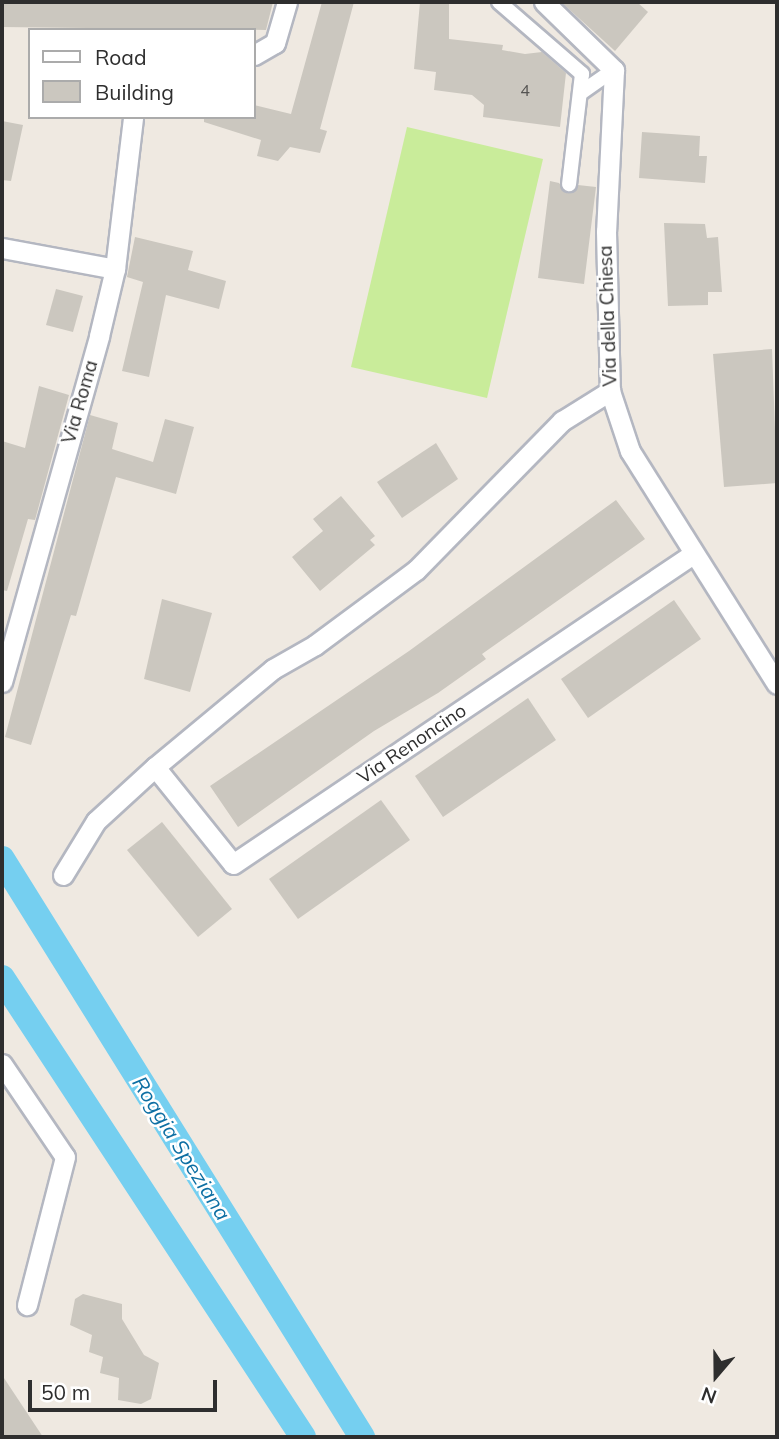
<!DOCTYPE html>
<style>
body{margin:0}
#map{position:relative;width:779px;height:1439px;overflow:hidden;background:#efe9e1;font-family:Mulish,sans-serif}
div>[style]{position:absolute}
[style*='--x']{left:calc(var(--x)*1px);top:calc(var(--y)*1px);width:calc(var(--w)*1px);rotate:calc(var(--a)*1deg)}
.pitch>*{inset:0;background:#c9ec9a}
.canal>*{height:26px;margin:-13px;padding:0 13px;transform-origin:13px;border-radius:13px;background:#75cff0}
.building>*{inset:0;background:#cbc7bf}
.roads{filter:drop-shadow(2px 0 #b4b7c1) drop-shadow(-2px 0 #b4b7c1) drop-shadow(0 2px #b4b7c1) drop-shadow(0 -2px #b4b7c1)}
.pedestrian>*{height:14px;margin:-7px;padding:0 7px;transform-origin:7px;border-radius:7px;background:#fff}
.minor>*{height:19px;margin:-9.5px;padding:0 9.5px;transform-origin:9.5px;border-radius:9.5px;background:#fff}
span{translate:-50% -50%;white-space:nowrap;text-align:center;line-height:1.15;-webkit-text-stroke:5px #fff;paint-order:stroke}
.number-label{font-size:16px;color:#555452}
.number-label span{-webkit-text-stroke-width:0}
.street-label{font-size:19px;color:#2e2e2e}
.water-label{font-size:21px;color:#0d6fa3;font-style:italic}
.frame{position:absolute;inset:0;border:4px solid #2e2e2e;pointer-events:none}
.legend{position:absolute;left:28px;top:28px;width:228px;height:91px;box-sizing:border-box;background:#fff;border:2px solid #ababab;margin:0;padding:9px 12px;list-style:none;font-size:21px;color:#2e2e2e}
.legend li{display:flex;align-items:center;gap:14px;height:35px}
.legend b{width:35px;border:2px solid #ababab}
.north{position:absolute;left:681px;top:1341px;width:70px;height:70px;-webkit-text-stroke:5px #fff;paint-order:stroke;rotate:200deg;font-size:19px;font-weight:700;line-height:28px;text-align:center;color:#2e2e2e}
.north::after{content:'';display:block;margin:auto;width:24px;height:32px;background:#2e2e2e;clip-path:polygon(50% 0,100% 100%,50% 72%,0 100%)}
.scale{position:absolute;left:28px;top:1380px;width:189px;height:32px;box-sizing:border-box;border:4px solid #2e2e2e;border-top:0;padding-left:9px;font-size:21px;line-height:24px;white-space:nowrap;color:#2e2e2e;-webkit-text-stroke:5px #fff;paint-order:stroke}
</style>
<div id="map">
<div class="pitch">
<i style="clip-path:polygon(407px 127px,543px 159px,487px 398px,351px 367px)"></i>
</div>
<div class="canal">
<i style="--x:2;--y:859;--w:681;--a:58.08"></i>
<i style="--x:2;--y:978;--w:549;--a:56.74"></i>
</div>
<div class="building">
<i style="clip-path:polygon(3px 2px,273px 2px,266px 30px,2px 27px)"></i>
<i style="clip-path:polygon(322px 2px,354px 2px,320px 129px,327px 131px,320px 153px,290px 147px,278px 161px,257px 156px,261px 140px,204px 122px,204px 117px,254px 117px,254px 105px,291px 114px)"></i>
<i style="clip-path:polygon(420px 2px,449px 2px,449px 39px,503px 45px,502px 50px,525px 54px,542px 52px,566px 73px,560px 127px,483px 117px,484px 105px,472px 95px,434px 90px,436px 72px,414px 69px)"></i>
<i style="clip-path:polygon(561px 2px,637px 2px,648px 12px,615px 51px)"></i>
<i style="clip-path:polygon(2px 121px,23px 125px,11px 181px,2px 180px)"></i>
<i style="clip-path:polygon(642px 132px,700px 136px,699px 156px,707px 156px,705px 183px,639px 178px)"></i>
<i style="clip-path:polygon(550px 181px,559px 183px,567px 193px,578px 185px,596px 187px,584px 284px,538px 278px)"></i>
<i style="clip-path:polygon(664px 223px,705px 224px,707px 238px,718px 237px,722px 292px,708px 292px,708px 305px,668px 306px)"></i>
<i style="clip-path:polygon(135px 237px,193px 251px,188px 270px,226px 281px,219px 309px,166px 295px,149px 377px,122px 371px,143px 282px,127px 277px)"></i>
<i style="clip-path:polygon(56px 289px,83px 296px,73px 332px,46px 325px)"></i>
<i style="clip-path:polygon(772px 349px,777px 483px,724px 487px,713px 354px)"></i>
<i style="clip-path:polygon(39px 386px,69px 395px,35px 520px,28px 519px,7px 591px,2px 590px,2px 441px,25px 448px)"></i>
<i style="clip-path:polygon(90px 415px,118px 423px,112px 449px,153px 462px,165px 419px,194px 427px,176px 494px,116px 477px,76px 616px,71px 615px,31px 745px,5px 737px)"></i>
<i style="clip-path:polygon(436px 443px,458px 479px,402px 518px,377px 482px)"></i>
<i style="clip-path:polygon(341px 496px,375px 536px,370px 540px,375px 545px,320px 591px,292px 557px,323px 531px,313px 519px)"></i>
<i style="clip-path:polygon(616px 500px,645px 539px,482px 654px,486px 659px,438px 693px,374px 731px,238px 827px,210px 786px,409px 651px)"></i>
<i style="clip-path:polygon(162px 599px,212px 613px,190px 692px,144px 679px)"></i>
<i style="clip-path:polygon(674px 600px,701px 639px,588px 718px,561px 679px)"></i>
<i style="clip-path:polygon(528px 698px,556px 740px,443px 817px,415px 776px)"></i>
<i style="clip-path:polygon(381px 800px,410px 840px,298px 919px,269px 879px)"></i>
<i style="clip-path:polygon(162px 822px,232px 909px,198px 937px,127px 850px)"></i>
<i style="clip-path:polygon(83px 1294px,122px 1304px,122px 1319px,144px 1355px,159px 1363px,151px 1399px,141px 1404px,118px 1400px,119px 1378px,100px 1373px,103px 1357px,89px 1352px,92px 1335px,70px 1325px,75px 1299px)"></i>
<i style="clip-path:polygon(2px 1375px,43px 1437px,2px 1437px)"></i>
</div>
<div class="roads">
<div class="pedestrian">
<i style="--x:499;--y:2;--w:110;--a:40.9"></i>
<i style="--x:582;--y:74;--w:111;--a:96.7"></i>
<i style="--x:582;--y:92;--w:39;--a:-35"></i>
</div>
<div class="minor">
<i style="--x:544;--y:2;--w:98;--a:44.2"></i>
<i style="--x:614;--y:70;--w:161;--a:92.8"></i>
<i style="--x:606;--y:231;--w:160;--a:88.6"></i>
<i style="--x:610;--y:391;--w:63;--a:71.6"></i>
<i style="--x:630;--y:451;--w:275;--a:57.8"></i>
<i style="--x:254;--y:55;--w:24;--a:-30"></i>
<i style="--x:275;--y:43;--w:43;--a:-73.7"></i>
<i style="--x:2;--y:248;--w:115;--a:10.5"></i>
<i style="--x:2;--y:682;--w:359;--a:-74.3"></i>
<i style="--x:99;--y:336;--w:69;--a:-76.6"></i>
<i style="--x:115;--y:269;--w:153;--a:-83.2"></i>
<i style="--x:155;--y:767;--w:124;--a:51.2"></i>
<i style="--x:233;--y:864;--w:555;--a:-33.98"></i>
<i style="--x:63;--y:875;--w:63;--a:-58.6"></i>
<i style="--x:96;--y:821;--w:80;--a:-42.5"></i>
<i style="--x:155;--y:767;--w:153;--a:-39.7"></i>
<i style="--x:273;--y:669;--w:48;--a:-29.7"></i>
<i style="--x:315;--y:645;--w:126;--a:-36.6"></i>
<i style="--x:416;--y:570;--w:209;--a:-45.6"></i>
<i style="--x:562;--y:421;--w:57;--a:-32"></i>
<i style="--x:2;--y:1064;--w:112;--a:55.9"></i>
<i style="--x:65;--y:1157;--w:153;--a:104.4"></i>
</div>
</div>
<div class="number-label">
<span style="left:525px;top:90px">4</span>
</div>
<div class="street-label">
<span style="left:608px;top:316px;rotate:-92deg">Via della Chiesa</span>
<span style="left:80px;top:402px;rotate:-74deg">Via Roma</span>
<span style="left:412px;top:744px;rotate:-34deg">Via Renoncino</span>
</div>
<div class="water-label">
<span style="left:182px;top:1148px;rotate:58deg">Roggia Speziana</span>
</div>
<div class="frame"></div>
<ul class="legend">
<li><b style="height:9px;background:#fff"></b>Road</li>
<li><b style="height:19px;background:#cbc7bf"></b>Building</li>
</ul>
<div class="north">N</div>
<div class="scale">50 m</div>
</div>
